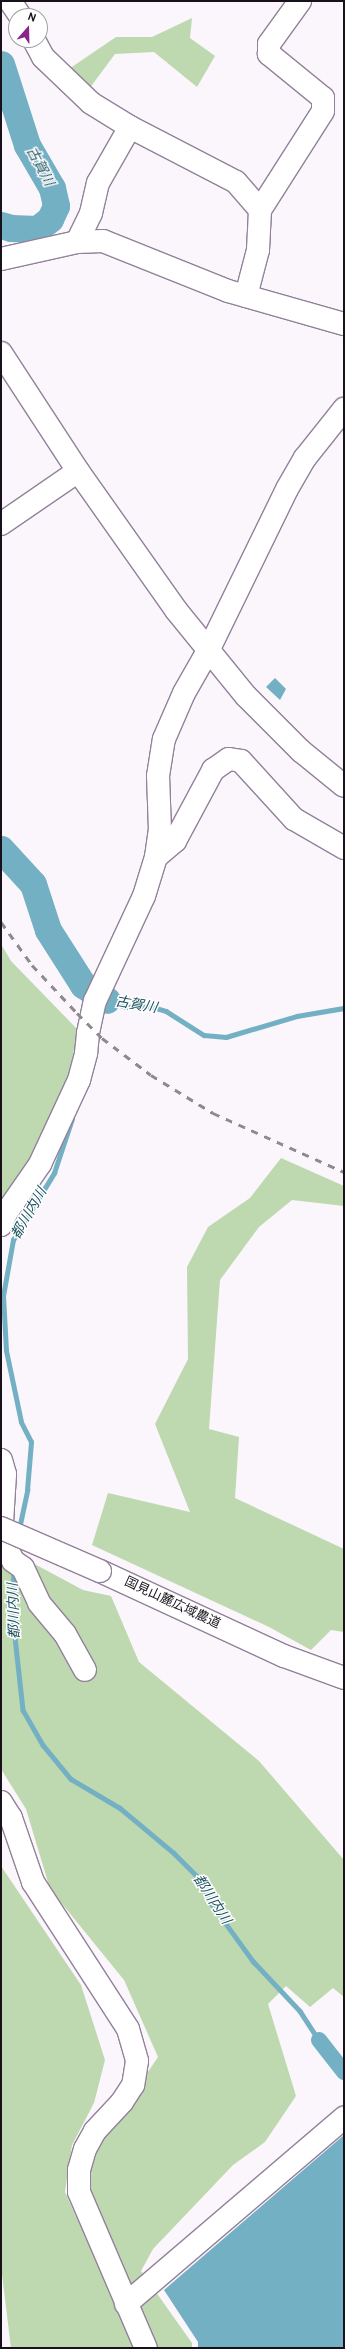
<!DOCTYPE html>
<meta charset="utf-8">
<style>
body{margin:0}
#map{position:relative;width:345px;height:2349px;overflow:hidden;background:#faf6fb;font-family:Overpass,"Noto Sans JP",sans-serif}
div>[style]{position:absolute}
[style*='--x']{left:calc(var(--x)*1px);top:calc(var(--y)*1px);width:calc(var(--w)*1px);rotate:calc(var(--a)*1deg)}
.green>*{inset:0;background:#bed8b0}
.water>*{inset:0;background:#73b0c3}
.stream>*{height:4.5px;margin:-2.25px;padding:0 2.25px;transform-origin:2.25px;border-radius:2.25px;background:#73b0c3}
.canal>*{height:16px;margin:-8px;padding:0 8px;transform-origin:8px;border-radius:8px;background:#73b0c3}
.river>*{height:27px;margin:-13.5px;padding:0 13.5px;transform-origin:13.5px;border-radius:13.5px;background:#73b0c3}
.roads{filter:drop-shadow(1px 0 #92819a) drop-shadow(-1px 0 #92819a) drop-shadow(0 1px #92819a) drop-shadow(0 -1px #92819a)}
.minor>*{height:22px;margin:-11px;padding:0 11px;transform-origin:11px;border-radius:11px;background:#fff}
.rail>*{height:3px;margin-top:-1.5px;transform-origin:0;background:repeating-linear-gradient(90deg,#8e888f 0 7px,transparent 0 14px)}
.bridges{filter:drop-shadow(1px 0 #92819a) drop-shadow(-1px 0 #92819a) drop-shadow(0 1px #92819a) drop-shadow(0 -1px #92819a)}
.minor-bridge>*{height:22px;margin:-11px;padding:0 11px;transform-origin:11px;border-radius:11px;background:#fff}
span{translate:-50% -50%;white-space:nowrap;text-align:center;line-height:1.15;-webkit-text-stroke:3px #fff;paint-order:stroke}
.street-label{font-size:13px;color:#18111b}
.water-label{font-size:14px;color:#1f5361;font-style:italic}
.frame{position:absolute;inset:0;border:2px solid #18111b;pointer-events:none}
.north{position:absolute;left:8px;top:8px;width:40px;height:40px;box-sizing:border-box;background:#fff;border:1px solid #a3a0a4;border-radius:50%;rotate:20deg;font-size:11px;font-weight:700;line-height:16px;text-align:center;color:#18111b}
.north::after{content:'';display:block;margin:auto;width:14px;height:18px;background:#88248c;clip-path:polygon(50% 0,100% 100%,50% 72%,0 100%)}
</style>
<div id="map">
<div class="green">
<i style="clip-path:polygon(192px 18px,190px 38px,215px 56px,197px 87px,154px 52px,115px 54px,86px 93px,63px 73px,116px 37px,152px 37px)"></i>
<i style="clip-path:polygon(1px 944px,11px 961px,78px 1030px,68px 1079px,33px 1159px,1px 1203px)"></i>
<i style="clip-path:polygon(281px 1158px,344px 1186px,344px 1206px,292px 1200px,259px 1227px,220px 1280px,209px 1429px,239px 1437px,235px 1498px,344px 1549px,344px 1632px,331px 1630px,311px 1650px,269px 1627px,92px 1545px,108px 1493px,190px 1512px,155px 1424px,188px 1359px,187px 1267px,208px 1227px,250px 1198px)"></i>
<i style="clip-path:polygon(1px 1546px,83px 1590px,111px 1596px,139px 1662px,259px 1761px,344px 1860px,344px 1997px,333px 1988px,310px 2007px,286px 1986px,268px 2004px,296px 2096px,265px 2142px,233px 2165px,153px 2249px,141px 2271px,192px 2343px,192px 2348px,157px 2348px,112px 2250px,87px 2188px,95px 2151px,158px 2057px,124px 1980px,50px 1889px,26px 1809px,1px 1769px)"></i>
<i style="clip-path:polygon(1px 1866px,81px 1985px,105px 2060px,94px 2103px,72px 2145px,65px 2192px,136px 2348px,11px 2348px,1px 2266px)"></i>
</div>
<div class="water">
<i style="clip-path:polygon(275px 678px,286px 689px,280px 700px,266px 687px)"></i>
<i style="clip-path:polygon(344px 2135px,344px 2348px,198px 2348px,198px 2342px,164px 2290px)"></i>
</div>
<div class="stream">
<i style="--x:105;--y:1004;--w:4;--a:-63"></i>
<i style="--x:107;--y:1000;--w:19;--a:21"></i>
<i style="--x:125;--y:1007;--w:24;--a:-2"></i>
<i style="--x:149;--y:1006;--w:18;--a:16"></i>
<i style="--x:166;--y:1011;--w:45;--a:32.3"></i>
<i style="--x:204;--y:1035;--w:22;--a:5"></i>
<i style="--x:226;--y:1037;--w:74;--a:-16.5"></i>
<i style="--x:297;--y:1016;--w:48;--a:-9.7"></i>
<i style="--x:19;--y:1529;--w:40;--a:-78"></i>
<i style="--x:27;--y:1490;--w:48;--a:-85.2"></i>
<i style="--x:31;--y:1442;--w:22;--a:-117"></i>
<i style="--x:21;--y:1422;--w:73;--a:-101.9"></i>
<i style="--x:6;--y:1351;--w:55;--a:-93.1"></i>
<i style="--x:3;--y:1296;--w:57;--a:-79.9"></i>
<i style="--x:13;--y:1240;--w:79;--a:-58.5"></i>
<i style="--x:54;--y:1173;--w:57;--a:-71.6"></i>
<i style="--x:14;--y:1570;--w:40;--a:92.9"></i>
<i style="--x:12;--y:1610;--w:101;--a:83.7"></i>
<i style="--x:23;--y:1710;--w:40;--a:60.3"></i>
<i style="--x:43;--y:1745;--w:44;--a:50.5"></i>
<i style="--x:71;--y:1779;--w:57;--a:30.6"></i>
<i style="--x:120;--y:1808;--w:70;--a:39.8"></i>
<i style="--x:174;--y:1853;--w:38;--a:45"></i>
<i style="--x:201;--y:1880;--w:25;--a:67"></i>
<i style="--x:211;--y:1903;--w:72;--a:54.1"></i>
<i style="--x:253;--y:1961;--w:69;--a:46.8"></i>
<i style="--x:300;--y:2011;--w:35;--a:57"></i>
</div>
<div class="canal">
<i style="--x:319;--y:2040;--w:41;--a:52"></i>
</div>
<div class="river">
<i style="--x:1;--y:64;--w:85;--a:72.2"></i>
<i style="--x:27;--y:145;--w:50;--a:59.8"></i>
<i style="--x:52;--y:188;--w:18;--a:77"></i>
<i style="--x:56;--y:206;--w:14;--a:115"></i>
<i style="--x:50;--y:219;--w:16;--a:142"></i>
<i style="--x:37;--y:229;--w:26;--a:-178"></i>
<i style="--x:11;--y:228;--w:10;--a:-163"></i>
<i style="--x:1;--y:849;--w:47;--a:47.6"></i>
<i style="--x:33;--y:884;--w:48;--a:71.9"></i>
<i style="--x:48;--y:930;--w:65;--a:57.5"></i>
<i style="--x:83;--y:985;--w:28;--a:32"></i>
</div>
<div class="roads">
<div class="minor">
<i style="--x:10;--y:1;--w:18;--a:56"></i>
<i style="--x:34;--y:40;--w:19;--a:62"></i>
<i style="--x:43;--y:57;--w:66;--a:43.8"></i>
<i style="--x:91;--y:103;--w:46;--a:31.6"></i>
<i style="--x:130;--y:127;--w:119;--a:27.4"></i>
<i style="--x:236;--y:182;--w:37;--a:49"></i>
<i style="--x:77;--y:242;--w:32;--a:-64"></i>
<i style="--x:91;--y:213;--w:31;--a:-77"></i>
<i style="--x:98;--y:183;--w:64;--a:-60.3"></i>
<i style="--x:1;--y:259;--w:78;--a:-12.6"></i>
<i style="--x:77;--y:242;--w:26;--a:-2"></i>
<i style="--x:103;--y:241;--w:135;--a:21.8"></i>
<i style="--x:228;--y:291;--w:121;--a:15.9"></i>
<i style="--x:246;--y:296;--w:48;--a:-75.4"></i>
<i style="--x:258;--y:250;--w:40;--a:-87.1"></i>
<i style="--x:260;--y:210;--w:117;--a:-57.5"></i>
<i style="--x:323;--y:111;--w:13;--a:-90"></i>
<i style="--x:323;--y:98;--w:70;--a:-140.8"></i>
<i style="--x:269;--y:54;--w:10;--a:-90"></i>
<i style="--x:269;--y:44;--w:53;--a:-54.2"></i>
<i style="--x:1;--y:353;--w:141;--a:56.9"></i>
<i style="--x:78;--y:471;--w:170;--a:54.8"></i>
<i style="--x:176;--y:610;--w:111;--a:50.9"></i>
<i style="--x:246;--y:696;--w:78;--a:45"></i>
<i style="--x:301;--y:751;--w:55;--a:39.1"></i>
<i style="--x:1;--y:524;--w:93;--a:-34.5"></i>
<i style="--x:156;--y:857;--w:25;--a:-40"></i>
<i style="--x:175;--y:841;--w:81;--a:-61.8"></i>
<i style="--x:213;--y:770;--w:19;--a:-35"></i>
<i style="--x:229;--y:759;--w:12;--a:9"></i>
<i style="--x:241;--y:761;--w:79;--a:47.6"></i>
<i style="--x:294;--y:819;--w:58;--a:30.1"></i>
<i style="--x:1;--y:1225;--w:13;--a:-67"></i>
<i style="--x:6;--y:1213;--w:60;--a:-55.2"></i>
<i style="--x:40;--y:1164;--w:93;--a:-65.1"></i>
<i style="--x:79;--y:1080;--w:28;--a:-75"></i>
<i style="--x:86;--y:1053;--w:20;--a:-84"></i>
<i style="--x:88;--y:1033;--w:33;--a:-78"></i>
<i style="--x:95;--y:1001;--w:116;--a:-65"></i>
<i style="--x:144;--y:896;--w:41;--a:-72.9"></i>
<i style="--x:156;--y:857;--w:27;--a:-82"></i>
<i style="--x:160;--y:830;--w:54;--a:-92.1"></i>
<i style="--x:158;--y:776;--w:37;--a:-81"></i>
<i style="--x:164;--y:739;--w:50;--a:-66.5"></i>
<i style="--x:184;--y:693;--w:48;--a:-60.3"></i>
<i style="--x:208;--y:651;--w:180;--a:-64"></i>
<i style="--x:287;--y:489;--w:36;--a:-60"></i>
<i style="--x:305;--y:458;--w:63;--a:-51.5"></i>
<i style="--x:1;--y:1460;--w:15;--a:74"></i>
<i style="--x:5;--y:1474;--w:49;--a:93.5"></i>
<i style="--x:2;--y:1523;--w:20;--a:84"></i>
<i style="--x:4;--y:1543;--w:20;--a:63"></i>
<i style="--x:13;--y:1561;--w:12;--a:35"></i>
<i style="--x:23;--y:1568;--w:38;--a:65"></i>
<i style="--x:39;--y:1603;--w:40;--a:50"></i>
<i style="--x:65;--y:1634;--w:41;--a:60.9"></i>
<i style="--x:100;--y:1571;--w:203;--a:24.8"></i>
<i style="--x:284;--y:1656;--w:64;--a:20.1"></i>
<i style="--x:1;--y:1802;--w:19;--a:58"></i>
<i style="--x:11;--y:1818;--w:68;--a:71"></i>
<i style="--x:33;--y:1882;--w:175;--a:57.1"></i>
<i style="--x:128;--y:2029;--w:33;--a:74"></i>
<i style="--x:137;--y:2061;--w:24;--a:99"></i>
<i style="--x:133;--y:2085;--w:20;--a:123"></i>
<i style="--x:122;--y:2102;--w:40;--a:133"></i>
<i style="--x:95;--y:2131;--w:21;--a:119"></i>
<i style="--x:85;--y:2149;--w:22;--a:106"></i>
<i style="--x:79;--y:2170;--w:22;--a:90"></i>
<i style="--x:79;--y:2192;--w:170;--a:66.8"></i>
<i style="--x:126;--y:2304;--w:287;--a:-40.5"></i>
</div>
</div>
<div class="rail">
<i style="--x:1;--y:922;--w:53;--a:54.2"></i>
<i style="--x:32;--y:965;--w:66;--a:46.8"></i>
<i style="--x:77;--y:1013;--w:35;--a:45"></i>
<i style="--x:102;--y:1038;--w:61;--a:37.1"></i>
<i style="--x:151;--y:1075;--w:73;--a:31.5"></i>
<i style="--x:213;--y:1113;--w:144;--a:24.2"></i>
</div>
<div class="bridges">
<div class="minor-bridge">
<i style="--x:1;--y:1528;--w:108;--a:23.5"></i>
</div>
</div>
<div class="street-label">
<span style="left:172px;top:1604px;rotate:25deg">国見山麓広域農道</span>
</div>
<div class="water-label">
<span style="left:39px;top:167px;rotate:62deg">古賀川</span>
<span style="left:136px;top:1006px;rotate:10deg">古賀川</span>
<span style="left:30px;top:1214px;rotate:-60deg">都川内川</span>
<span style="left:15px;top:1611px;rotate:-92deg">都川内川</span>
<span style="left:211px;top:1900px;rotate:57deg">都川内川</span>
</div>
<div class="frame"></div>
<div class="north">N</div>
</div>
